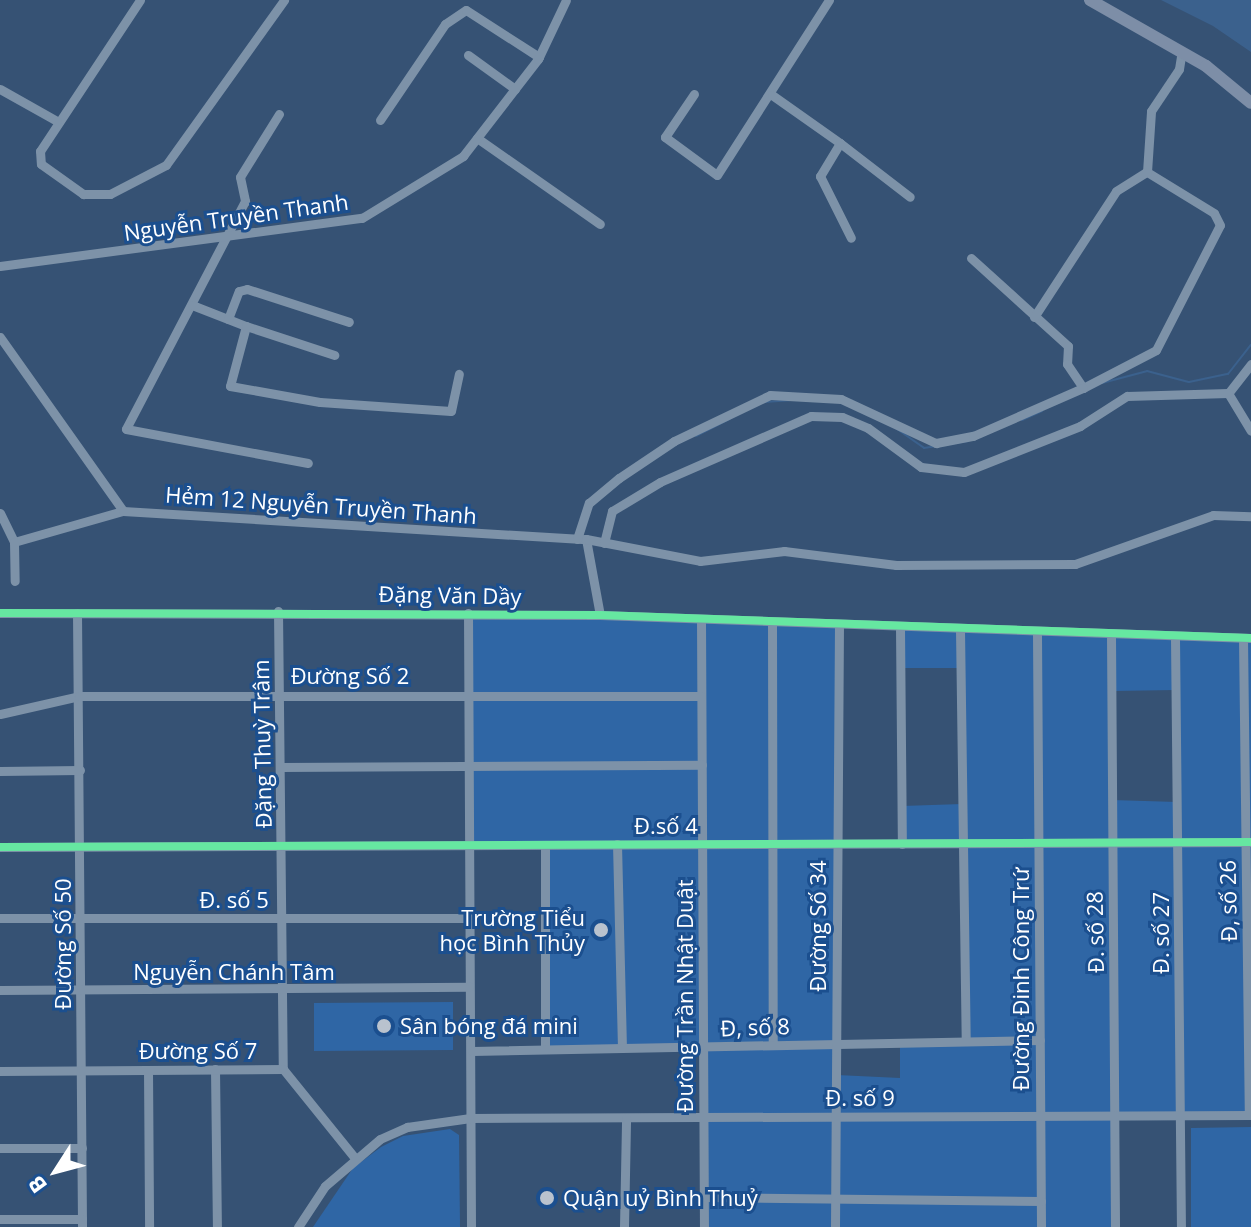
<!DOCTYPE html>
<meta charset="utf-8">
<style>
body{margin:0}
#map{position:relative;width:1251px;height:1227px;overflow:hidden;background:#365274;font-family:"Open Sans",sans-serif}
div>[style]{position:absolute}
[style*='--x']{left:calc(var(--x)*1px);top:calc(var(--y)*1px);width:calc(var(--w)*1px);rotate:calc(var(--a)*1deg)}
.green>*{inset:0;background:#2f66a5}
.water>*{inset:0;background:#3b618d}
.stream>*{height:2px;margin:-1px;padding:0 1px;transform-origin:1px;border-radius:1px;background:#3b618d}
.minor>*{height:9px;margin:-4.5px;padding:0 4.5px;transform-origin:4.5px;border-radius:4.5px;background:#7d92a8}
.major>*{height:12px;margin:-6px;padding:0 6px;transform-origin:6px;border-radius:6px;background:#7d8ea7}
.cycleway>*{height:8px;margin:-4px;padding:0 4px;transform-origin:4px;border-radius:4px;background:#66e7a1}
.dots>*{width:22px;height:22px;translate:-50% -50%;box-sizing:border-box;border:4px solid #1b4f8f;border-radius:50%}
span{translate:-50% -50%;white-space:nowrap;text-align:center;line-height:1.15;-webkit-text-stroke:6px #1b4f8f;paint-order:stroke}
.street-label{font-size:22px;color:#fff}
.poi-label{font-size:22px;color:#fff}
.right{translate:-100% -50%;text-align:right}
.left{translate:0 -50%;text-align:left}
.north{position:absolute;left:16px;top:1131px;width:80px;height:80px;-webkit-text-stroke:6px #1b4f8f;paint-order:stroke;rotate:234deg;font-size:22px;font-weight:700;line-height:32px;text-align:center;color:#fff}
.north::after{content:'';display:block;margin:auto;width:28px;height:36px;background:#fff;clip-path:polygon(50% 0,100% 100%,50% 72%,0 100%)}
</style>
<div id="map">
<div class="green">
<i style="clip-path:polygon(evenodd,468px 613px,839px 625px,837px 1075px,900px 1078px,900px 1045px,966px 1040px,963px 843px,902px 844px,902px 806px,962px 804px,960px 668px,900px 668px,900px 628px,1251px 638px,1251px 1115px,1115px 1115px,1115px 1227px,704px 1227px,704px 1047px,547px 1047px,548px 845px,467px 845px,468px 613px,1176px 690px,1177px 802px,1112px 800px,1112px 691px,1176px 690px)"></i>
<i style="clip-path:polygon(453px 1002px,453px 1050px,314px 1051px,314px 1003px)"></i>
<i style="clip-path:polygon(1251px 1127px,1251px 1227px,1191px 1227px,1191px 1128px)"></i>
<i style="clip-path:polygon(450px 1129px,459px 1135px,460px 1227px,313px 1227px,353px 1168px,381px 1147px,403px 1136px)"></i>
</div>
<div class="water">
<i style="clip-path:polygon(1161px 0,1251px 0,1251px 52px,1213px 26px)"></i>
</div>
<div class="stream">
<i style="--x:1102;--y:383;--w:47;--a:-14.9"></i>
<i style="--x:1147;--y:371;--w:43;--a:14.7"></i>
<i style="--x:1189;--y:382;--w:40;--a:-12"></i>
<i style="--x:1228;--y:374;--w:37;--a:-52"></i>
<i style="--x:764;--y:402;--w:26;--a:-4"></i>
<i style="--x:1022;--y:420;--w:22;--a:-24"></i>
<i style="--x:897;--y:429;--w:33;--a:35"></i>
<i style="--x:924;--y:448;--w:45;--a:-9"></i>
<i style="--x:696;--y:436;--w:38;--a:-27"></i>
</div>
<div class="minor">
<i style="--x:140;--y:0;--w:181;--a:123.5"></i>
<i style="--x:40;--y:151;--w:13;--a:86"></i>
<i style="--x:41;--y:164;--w:52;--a:35.5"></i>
<i style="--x:83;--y:194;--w:27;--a:0"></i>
<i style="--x:110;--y:194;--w:63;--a:-27.4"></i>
<i style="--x:166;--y:165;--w:203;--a:-54.4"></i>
<i style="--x:468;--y:55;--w:58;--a:35.9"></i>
<i style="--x:0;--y:89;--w:65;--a:29.3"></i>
<i style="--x:694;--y:94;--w:52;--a:124"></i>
<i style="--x:665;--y:137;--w:64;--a:36.2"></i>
<i style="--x:717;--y:175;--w:208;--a:-57.4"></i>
<i style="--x:772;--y:95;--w:83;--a:35.2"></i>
<i style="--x:840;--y:143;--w:39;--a:121"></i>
<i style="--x:820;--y:176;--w:69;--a:63.4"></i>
<i style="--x:279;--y:114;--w:74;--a:121.8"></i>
<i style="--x:240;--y:177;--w:25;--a:78"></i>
<i style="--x:245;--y:201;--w:257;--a:117.6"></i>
<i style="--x:126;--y:429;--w:185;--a:10.6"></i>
<i style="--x:380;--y:120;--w:116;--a:-55.9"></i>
<i style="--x:445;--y:24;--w:25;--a:-34"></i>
<i style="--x:466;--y:10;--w:87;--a:32.8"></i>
<i style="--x:477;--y:138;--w:150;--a:35"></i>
<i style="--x:840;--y:143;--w:88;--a:37.6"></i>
<i style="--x:971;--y:258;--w:131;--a:42.2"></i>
<i style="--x:1068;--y:346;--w:18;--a:93"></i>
<i style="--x:1067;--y:364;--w:29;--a:56"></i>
<i style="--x:1083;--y:388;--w:82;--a:-27.5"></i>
<i style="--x:1156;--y:350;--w:140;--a:-62.9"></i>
<i style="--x:1220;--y:225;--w:13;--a:-117"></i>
<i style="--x:1214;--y:213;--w:79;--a:-148.5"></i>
<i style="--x:1147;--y:172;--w:61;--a:-86.2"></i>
<i style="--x:1151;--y:111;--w:50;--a:-56.3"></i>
<i style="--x:1179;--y:69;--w:18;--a:-81"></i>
<i style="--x:0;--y:266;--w:365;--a:-7.6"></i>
<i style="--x:362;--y:218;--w:119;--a:-31.5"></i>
<i style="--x:463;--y:156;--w:123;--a:-52.3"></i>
<i style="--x:538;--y:59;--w:65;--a:-64.6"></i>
<i style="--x:192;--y:305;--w:58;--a:21.3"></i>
<i style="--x:246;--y:326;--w:62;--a:104.9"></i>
<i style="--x:230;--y:386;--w:91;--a:10.1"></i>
<i style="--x:320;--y:402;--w:131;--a:3.9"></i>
<i style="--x:451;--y:411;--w:38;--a:-78"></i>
<i style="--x:1034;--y:317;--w:150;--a:-56.9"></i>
<i style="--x:1116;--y:191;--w:36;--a:-32"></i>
<i style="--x:228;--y:319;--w:30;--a:-69"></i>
<i style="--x:239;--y:291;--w:8;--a:-14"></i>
<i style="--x:247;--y:289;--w:107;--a:17.9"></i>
<i style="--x:246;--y:326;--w:93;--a:18.2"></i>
<i style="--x:0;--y:337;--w:213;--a:54.7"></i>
<i style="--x:1251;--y:364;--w:37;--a:128"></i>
<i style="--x:1228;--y:393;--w:44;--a:58.8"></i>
<i style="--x:0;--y:513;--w:32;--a:64"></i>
<i style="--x:14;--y:542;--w:113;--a:-15.9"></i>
<i style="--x:123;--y:511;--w:464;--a:3.5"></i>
<i style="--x:586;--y:539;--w:77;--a:79.6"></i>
<i style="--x:577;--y:539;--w:38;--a:-72"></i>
<i style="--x:589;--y:503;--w:39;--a:-40"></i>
<i style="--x:619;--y:478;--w:66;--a:-33.9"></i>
<i style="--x:674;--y:441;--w:106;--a:-25.6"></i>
<i style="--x:770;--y:395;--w:71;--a:3.2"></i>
<i style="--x:841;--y:399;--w:105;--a:24.9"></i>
<i style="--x:936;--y:443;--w:38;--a:-11"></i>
<i style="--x:973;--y:436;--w:120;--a:-23.6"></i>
<i style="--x:586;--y:539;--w:116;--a:10.9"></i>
<i style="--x:700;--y:561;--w:85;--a:-6.8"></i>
<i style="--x:784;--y:551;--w:113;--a:7.1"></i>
<i style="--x:896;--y:565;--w:179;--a:-0.3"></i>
<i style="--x:1075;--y:564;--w:146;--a:-19.5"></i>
<i style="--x:1213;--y:515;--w:38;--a:2"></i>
<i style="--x:14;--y:542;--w:39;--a:89"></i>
<i style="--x:604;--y:543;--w:33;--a:-76"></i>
<i style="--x:612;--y:511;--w:56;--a:-31.1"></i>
<i style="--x:660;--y:482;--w:165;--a:-23.6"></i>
<i style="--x:811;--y:416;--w:31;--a:2"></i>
<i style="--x:842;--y:417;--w:28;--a:23"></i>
<i style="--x:868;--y:428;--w:66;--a:36.3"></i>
<i style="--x:921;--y:467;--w:43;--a:6.6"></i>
<i style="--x:964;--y:472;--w:125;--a:-21.6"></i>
<i style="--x:1080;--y:426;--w:56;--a:-32.6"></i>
<i style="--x:1127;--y:396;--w:101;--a:-1.7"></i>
<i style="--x:278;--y:611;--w:458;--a:89.4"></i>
<i style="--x:0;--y:613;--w:600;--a:0.19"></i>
<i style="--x:600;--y:615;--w:651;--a:2.02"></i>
<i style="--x:77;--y:613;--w:614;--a:89.53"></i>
<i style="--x:468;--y:613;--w:614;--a:89.72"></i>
<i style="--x:701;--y:620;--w:607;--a:89.72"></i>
<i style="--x:772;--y:622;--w:423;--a:89.9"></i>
<i style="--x:900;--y:628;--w:216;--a:89.5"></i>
<i style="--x:960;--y:630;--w:410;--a:89.2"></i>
<i style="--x:1037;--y:635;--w:592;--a:89.61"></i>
<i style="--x:1111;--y:636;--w:591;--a:89.61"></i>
<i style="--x:1175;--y:638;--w:589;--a:89.42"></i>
<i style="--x:1243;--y:638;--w:476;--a:89.3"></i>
<i style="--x:0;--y:714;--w:81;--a:-12.8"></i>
<i style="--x:79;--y:696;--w:622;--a:0"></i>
<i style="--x:280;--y:767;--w:422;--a:-0.3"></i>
<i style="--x:0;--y:771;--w:80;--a:-0.7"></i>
<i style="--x:617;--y:844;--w:204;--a:88.6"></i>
<i style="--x:0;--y:847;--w:1251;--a:-0.23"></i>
<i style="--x:0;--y:918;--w:469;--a:0"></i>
<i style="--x:0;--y:990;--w:469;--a:-0.4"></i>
<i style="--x:545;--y:1049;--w:204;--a:-90"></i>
<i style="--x:472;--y:1051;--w:568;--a:-1.11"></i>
<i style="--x:215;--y:1069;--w:158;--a:89.3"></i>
<i style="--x:148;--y:1070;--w:157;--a:89.6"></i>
<i style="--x:0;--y:1071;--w:283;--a:-0.4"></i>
<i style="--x:283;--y:1069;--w:113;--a:51.1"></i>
<i style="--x:0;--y:1148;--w:82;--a:0"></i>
<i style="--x:705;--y:1197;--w:336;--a:0.7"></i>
<i style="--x:0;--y:1219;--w:82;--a:0"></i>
<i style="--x:298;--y:1227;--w:49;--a:-56.6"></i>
<i style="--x:325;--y:1186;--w:72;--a:-40.5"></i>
<i style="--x:380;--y:1139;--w:30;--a:-24"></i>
<i style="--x:407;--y:1127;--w:64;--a:-8.1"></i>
<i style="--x:470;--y:1118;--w:781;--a:-0.22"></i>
<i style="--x:624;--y:1227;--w:109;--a:-88.9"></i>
<i style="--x:835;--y:1227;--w:602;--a:-89.62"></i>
</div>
<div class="major">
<i style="--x:1090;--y:0;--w:133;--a:29.6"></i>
<i style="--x:1206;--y:66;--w:58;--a:39.4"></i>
</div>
<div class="cycleway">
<i style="--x:0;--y:613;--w:600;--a:0.19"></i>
<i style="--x:600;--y:615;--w:651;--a:2.02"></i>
<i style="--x:0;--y:847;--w:1251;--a:-0.23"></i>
</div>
<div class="dots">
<i style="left:601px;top:930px;background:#b9c2ce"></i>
<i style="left:384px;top:1026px;background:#b9c2ce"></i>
<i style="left:547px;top:1198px;background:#b9c2ce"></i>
</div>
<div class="street-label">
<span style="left:236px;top:217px;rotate:-8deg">Nguyễn Truyền Thanh</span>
<span style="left:321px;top:505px;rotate:4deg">Hẻm 12 Nguyễn Truyền Thanh</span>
<span style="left:450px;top:595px;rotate:1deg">Đặng Văn Dầy</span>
<span style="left:350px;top:676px">Đường Số 2</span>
<span style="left:262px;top:744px;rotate:-91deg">Đặng Thuỳ Trâm</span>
<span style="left:666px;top:826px">Đ.số 4</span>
<span style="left:234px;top:900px">Đ. số 5</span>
<span style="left:1228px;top:901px;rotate:-91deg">Đ, số 26</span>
<span style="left:818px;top:926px;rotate:-90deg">Đường Số 34</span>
<span style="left:1095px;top:932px;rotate:-91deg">Đ. số 28</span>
<span style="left:1161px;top:933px;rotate:-90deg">Đ. số 27</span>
<span style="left:63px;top:944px;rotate:-90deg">Đường Số 50</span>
<span style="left:234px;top:972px">Nguyễn Chánh Tâm</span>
<span style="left:1021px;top:979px;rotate:-90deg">Đường Đinh Công Trứ</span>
<span style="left:685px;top:996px;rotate:-90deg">Đường Trần Nhật Duật</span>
<span style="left:755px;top:1027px;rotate:-2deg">Đ, số 8</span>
<span style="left:198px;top:1051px">Đường Số 7</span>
<span style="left:860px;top:1098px">Đ. số 9</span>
</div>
<div class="poi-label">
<span class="right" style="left:585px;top:930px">Trường Tiểu<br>học Bình Thủy</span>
<span class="left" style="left:400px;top:1026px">Sân bóng đá mini</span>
<span class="left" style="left:563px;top:1198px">Quận uỷ Bình Thuỷ</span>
</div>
<div class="north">B</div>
</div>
